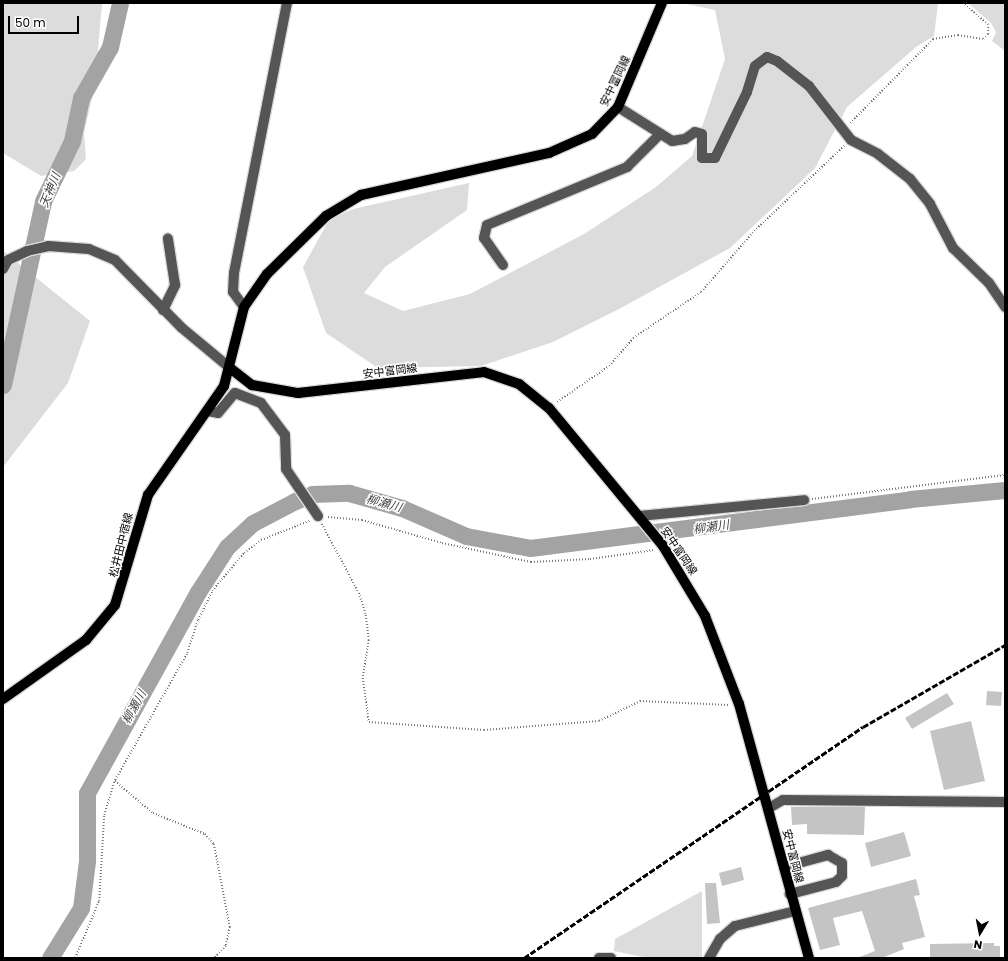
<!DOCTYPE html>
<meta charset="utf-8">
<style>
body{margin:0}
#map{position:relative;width:1008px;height:961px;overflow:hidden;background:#fff;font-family:Poppins,"Noto Sans JP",sans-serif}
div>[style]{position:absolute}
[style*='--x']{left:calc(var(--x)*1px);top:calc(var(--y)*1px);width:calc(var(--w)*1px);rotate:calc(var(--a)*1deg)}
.green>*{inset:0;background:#dcdcdc}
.river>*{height:17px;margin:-8.5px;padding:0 8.5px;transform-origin:8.5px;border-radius:8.5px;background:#a3a3a3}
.building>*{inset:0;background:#c4c4c4}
.path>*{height:1.5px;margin-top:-0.75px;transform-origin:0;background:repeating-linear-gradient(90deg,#777 0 1px,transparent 0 3px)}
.roads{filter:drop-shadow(1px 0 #dbdbdb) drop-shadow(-1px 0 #dbdbdb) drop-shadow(0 1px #dbdbdb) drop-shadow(0 -1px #dbdbdb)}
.minor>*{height:10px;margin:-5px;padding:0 5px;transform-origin:5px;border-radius:5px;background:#555}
.major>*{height:10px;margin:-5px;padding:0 5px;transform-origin:5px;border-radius:5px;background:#000}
.rail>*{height:3px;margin-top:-1.5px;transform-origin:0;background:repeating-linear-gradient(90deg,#000 0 6px,transparent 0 8px)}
span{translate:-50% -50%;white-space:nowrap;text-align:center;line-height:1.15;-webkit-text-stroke:3px #fff;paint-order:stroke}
.street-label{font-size:11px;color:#000}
.water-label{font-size:12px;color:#444;font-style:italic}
.frame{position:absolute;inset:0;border:4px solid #000;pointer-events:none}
.north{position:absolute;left:960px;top:913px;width:40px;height:40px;-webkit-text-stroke:3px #fff;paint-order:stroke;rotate:190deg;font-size:11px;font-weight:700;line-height:16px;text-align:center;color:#000}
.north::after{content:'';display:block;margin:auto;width:14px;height:18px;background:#000;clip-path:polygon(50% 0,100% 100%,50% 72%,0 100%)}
.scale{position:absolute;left:8px;top:16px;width:71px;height:18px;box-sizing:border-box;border:2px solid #000;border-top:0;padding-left:5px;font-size:12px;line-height:14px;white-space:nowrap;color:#000;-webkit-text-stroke:3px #fff;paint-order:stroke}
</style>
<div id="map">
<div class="green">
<i style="clip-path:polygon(3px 3px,102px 3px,95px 85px,84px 133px,86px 159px,74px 171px,41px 176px,3px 153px)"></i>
<i style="clip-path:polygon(682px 3px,938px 4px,934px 36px,916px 47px,847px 107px,815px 168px,730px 248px,621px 308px,553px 342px,481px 366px,378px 368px,326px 333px,303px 267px,329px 220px,353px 209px,469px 183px,467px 210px,385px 267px,364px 293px,403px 311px,470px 294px,584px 234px,656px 187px,692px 156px,725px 59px,715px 10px)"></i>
<i style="clip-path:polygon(968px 3px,1005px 3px,1005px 51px,992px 41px,996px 32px,991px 23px)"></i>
<i style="clip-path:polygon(3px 251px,90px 321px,68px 383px,3px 467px)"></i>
<i style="clip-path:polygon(702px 891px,702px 958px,648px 958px,614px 951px,615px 939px)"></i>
</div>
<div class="river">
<i style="--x:3;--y:385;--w:188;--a:-77.7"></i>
<i style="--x:43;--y:201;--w:67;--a:-64.2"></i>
<i style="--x:72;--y:141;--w:44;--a:-78.2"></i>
<i style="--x:81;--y:98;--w:59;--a:-60.4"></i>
<i style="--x:110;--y:47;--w:45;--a:-77.2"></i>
<i style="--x:50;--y:958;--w:59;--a:-58.2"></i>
<i style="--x:81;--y:908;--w:47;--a:-82.7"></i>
<i style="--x:87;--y:861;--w:68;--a:-90"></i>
<i style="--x:87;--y:793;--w:230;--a:-61.1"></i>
<i style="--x:198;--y:592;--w:54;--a:-57.2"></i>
<i style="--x:227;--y:547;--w:35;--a:-43"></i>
<i style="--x:253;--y:523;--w:47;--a:-27.6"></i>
<i style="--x:295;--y:501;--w:18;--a:-22"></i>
<i style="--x:312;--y:494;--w:37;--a:-2"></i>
<i style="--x:349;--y:493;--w:55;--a:15.8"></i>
<i style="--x:402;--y:508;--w:70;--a:23.6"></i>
<i style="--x:466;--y:536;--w:65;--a:10.6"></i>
<i style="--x:530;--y:548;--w:383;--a:-7.3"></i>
<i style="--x:910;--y:499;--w:95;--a:-5.4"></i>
</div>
<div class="building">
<i style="clip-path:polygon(987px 691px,1002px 692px,1001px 706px,986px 705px)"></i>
<i style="clip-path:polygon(947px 693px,954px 704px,912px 729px,905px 718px)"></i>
<i style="clip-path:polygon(971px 721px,985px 781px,944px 790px,930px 731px)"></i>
<i style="clip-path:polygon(791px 807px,865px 807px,864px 835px,807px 834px,807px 824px,792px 825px)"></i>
<i style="clip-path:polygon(904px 832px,911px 856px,871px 867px,865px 843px)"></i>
<i style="clip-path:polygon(741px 867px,744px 880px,722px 886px,719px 873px)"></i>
<i style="clip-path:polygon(916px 879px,920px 895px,914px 896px,925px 937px,902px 943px,904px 949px,882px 958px,857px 958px,875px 951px,862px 911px,833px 918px,840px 945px,820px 950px,808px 908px)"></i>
<i style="clip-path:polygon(705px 883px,716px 883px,720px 923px,707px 924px)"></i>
<i style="clip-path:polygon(994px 943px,994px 946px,1000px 946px,1000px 958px,930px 957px,930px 944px)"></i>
</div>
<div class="path">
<i style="--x:850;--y:123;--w:118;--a:-45.3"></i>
<i style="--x:933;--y:39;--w:25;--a:-9"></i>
<i style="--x:958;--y:35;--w:25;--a:9"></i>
<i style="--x:983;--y:39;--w:7;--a:-45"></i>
<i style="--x:988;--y:34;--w:9;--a:-90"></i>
<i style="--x:988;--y:25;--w:33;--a:-139"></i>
<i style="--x:557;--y:402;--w:63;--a:-34.7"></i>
<i style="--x:609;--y:366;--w:37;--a:-49"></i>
<i style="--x:633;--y:338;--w:82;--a:-34.1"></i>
<i style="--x:701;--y:292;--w:81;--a:-49"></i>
<i style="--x:754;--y:231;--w:124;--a:-43.4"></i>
<i style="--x:812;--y:499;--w:194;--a:-7.1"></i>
<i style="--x:328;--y:517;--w:34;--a:5"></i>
<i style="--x:362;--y:520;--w:83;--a:16"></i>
<i style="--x:442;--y:543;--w:91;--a:12.1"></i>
<i style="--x:531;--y:562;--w:59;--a:-2.9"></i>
<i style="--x:590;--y:559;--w:65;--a:-8"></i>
<i style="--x:322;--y:524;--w:78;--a:61.8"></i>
<i style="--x:359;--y:593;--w:23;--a:72"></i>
<i style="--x:366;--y:615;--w:25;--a:83"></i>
<i style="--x:369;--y:640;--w:38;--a:99"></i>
<i style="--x:363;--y:678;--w:44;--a:82.2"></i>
<i style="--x:369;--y:722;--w:115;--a:4"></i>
<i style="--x:484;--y:730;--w:115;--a:-4.5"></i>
<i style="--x:599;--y:721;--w:46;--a:-26"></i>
<i style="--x:640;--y:701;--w:89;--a:2.6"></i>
<i style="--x:115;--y:781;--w:50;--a:40.1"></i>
<i style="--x:153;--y:813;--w:56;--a:22"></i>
<i style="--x:205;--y:834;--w:13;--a:48"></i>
<i style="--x:214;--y:844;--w:85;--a:79.1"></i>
<i style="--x:230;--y:927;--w:19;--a:102"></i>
<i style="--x:226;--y:946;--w:16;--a:133"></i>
<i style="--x:75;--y:958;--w:62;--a:-67.2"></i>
<i style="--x:99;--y:901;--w:86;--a:-86.7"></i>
<i style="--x:104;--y:815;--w:37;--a:-73"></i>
<i style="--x:115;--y:780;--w:146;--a:-60.4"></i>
<i style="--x:187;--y:653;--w:35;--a:-72"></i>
<i style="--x:198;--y:620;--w:32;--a:-64"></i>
<i style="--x:212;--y:591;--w:50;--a:-49.9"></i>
<i style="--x:244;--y:553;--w:21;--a:-37"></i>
<i style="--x:261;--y:540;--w:52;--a:-21.6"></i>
</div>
<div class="roads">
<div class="minor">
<i style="--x:618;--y:107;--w:64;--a:32.2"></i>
<i style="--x:672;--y:141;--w:13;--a:-9"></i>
<i style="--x:685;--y:139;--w:12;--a:-35"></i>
<i style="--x:695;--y:132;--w:7;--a:16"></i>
<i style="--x:702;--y:134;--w:24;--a:90"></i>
<i style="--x:702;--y:158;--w:13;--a:0"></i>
<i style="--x:715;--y:158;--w:73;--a:-64.1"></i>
<i style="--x:747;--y:92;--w:27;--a:-73"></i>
<i style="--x:755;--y:66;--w:15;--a:-37"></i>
<i style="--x:767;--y:57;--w:11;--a:22"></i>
<i style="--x:777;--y:61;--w:41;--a:38"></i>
<i style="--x:809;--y:86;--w:68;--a:52.1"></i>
<i style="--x:851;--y:140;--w:30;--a:27"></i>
<i style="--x:878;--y:154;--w:41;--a:38"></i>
<i style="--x:910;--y:179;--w:32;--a:51"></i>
<i style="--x:930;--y:204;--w:50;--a:62.4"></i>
<i style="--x:953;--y:248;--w:50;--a:44.2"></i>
<i style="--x:989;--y:283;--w:29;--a:56"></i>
<i style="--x:503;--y:265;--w:33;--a:-125"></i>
<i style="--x:484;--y:238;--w:13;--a:-77"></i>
<i style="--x:487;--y:225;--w:152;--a:-22.5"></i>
<i style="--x:627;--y:167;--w:45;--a:-45"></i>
<i style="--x:3;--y:269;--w:10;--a:-61"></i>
<i style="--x:8;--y:260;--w:21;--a:-25"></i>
<i style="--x:27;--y:251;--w:22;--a:-13"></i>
<i style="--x:48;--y:246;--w:41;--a:4.2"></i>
<i style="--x:89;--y:249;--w:28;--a:23"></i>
<i style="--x:115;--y:260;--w:95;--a:45.4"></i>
<i style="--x:182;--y:328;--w:62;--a:39.8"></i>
<i style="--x:244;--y:307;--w:19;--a:-126"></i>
<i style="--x:233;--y:292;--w:19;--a:-87"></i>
<i style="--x:234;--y:273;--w:275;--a:-78.9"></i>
<i style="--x:163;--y:310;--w:28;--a:-64"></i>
<i style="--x:175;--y:285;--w:47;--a:-98.7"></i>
<i style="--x:207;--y:411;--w:11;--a:10"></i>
<i style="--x:218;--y:413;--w:26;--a:-50"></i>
<i style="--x:235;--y:393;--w:28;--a:21"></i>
<i style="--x:261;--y:403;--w:40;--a:53"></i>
<i style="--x:285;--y:435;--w:34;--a:88"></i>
<i style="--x:286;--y:469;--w:57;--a:55.8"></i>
<i style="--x:639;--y:516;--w:166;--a:-5.5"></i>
<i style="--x:769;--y:808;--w:16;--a:-30"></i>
<i style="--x:783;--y:800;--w:222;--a:0.5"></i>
<i style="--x:784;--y:867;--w:46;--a:-15.3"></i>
<i style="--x:828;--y:855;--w:16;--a:30"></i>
<i style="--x:842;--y:863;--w:13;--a:90"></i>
<i style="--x:842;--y:876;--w:8;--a:135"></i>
<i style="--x:836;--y:882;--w:48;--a:165.4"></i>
<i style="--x:599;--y:958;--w:12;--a:0"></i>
<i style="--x:709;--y:958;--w:22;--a:-60"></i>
<i style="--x:720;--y:939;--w:20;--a:-41"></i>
<i style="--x:735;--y:926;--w:62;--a:-14"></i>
</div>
<div class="major">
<i style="--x:230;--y:368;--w:28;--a:38"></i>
<i style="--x:252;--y:385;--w:47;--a:9.9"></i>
<i style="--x:298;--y:393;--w:187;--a:-6.4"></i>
<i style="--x:484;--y:372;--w:37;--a:19"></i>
<i style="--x:519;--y:384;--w:38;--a:39"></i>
<i style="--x:549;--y:408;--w:179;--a:50.4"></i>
<i style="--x:663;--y:546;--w:82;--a:59"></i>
<i style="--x:705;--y:616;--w:94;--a:68.9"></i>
<i style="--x:739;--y:704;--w:263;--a:74.6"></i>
<i style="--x:3;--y:699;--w:102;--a:-35.4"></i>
<i style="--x:86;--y:640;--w:45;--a:-50.4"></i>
<i style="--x:115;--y:605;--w:115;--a:-73.3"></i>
<i style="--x:148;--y:495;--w:133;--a:-55.1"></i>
<i style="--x:224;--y:386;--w:81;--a:-75.8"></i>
<i style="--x:244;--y:307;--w:40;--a:-55.1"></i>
<i style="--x:267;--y:274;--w:83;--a:-44.5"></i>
<i style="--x:326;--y:216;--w:41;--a:-31"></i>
<i style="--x:361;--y:195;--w:193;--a:-12.6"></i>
<i style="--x:549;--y:153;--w:47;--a:-23.8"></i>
<i style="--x:592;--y:134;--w:37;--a:-46"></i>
<i style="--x:618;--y:107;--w:113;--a:-67.1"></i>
</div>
</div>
<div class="rail">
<i style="--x:524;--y:958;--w:410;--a:-34.3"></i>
<i style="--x:863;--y:727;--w:164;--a:-30"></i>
</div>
<div class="street-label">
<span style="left:615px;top:81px;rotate:-64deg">安中富岡線</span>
<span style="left:390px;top:371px;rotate:-7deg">安中富岡線</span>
<span style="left:121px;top:545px;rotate:-76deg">松井田中宿線</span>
<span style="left:679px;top:551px;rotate:56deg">安中富岡線</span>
<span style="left:793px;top:856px;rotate:76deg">安中富岡線</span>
</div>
<div class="water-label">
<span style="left:50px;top:190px;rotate:-68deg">天神川</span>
<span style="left:384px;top:503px;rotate:16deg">柳瀬川</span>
<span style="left:711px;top:527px;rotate:-8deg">柳瀬川</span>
<span style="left:134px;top:707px;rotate:-61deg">柳瀬川</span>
</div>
<div class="frame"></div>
<div class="north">N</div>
<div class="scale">50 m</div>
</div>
